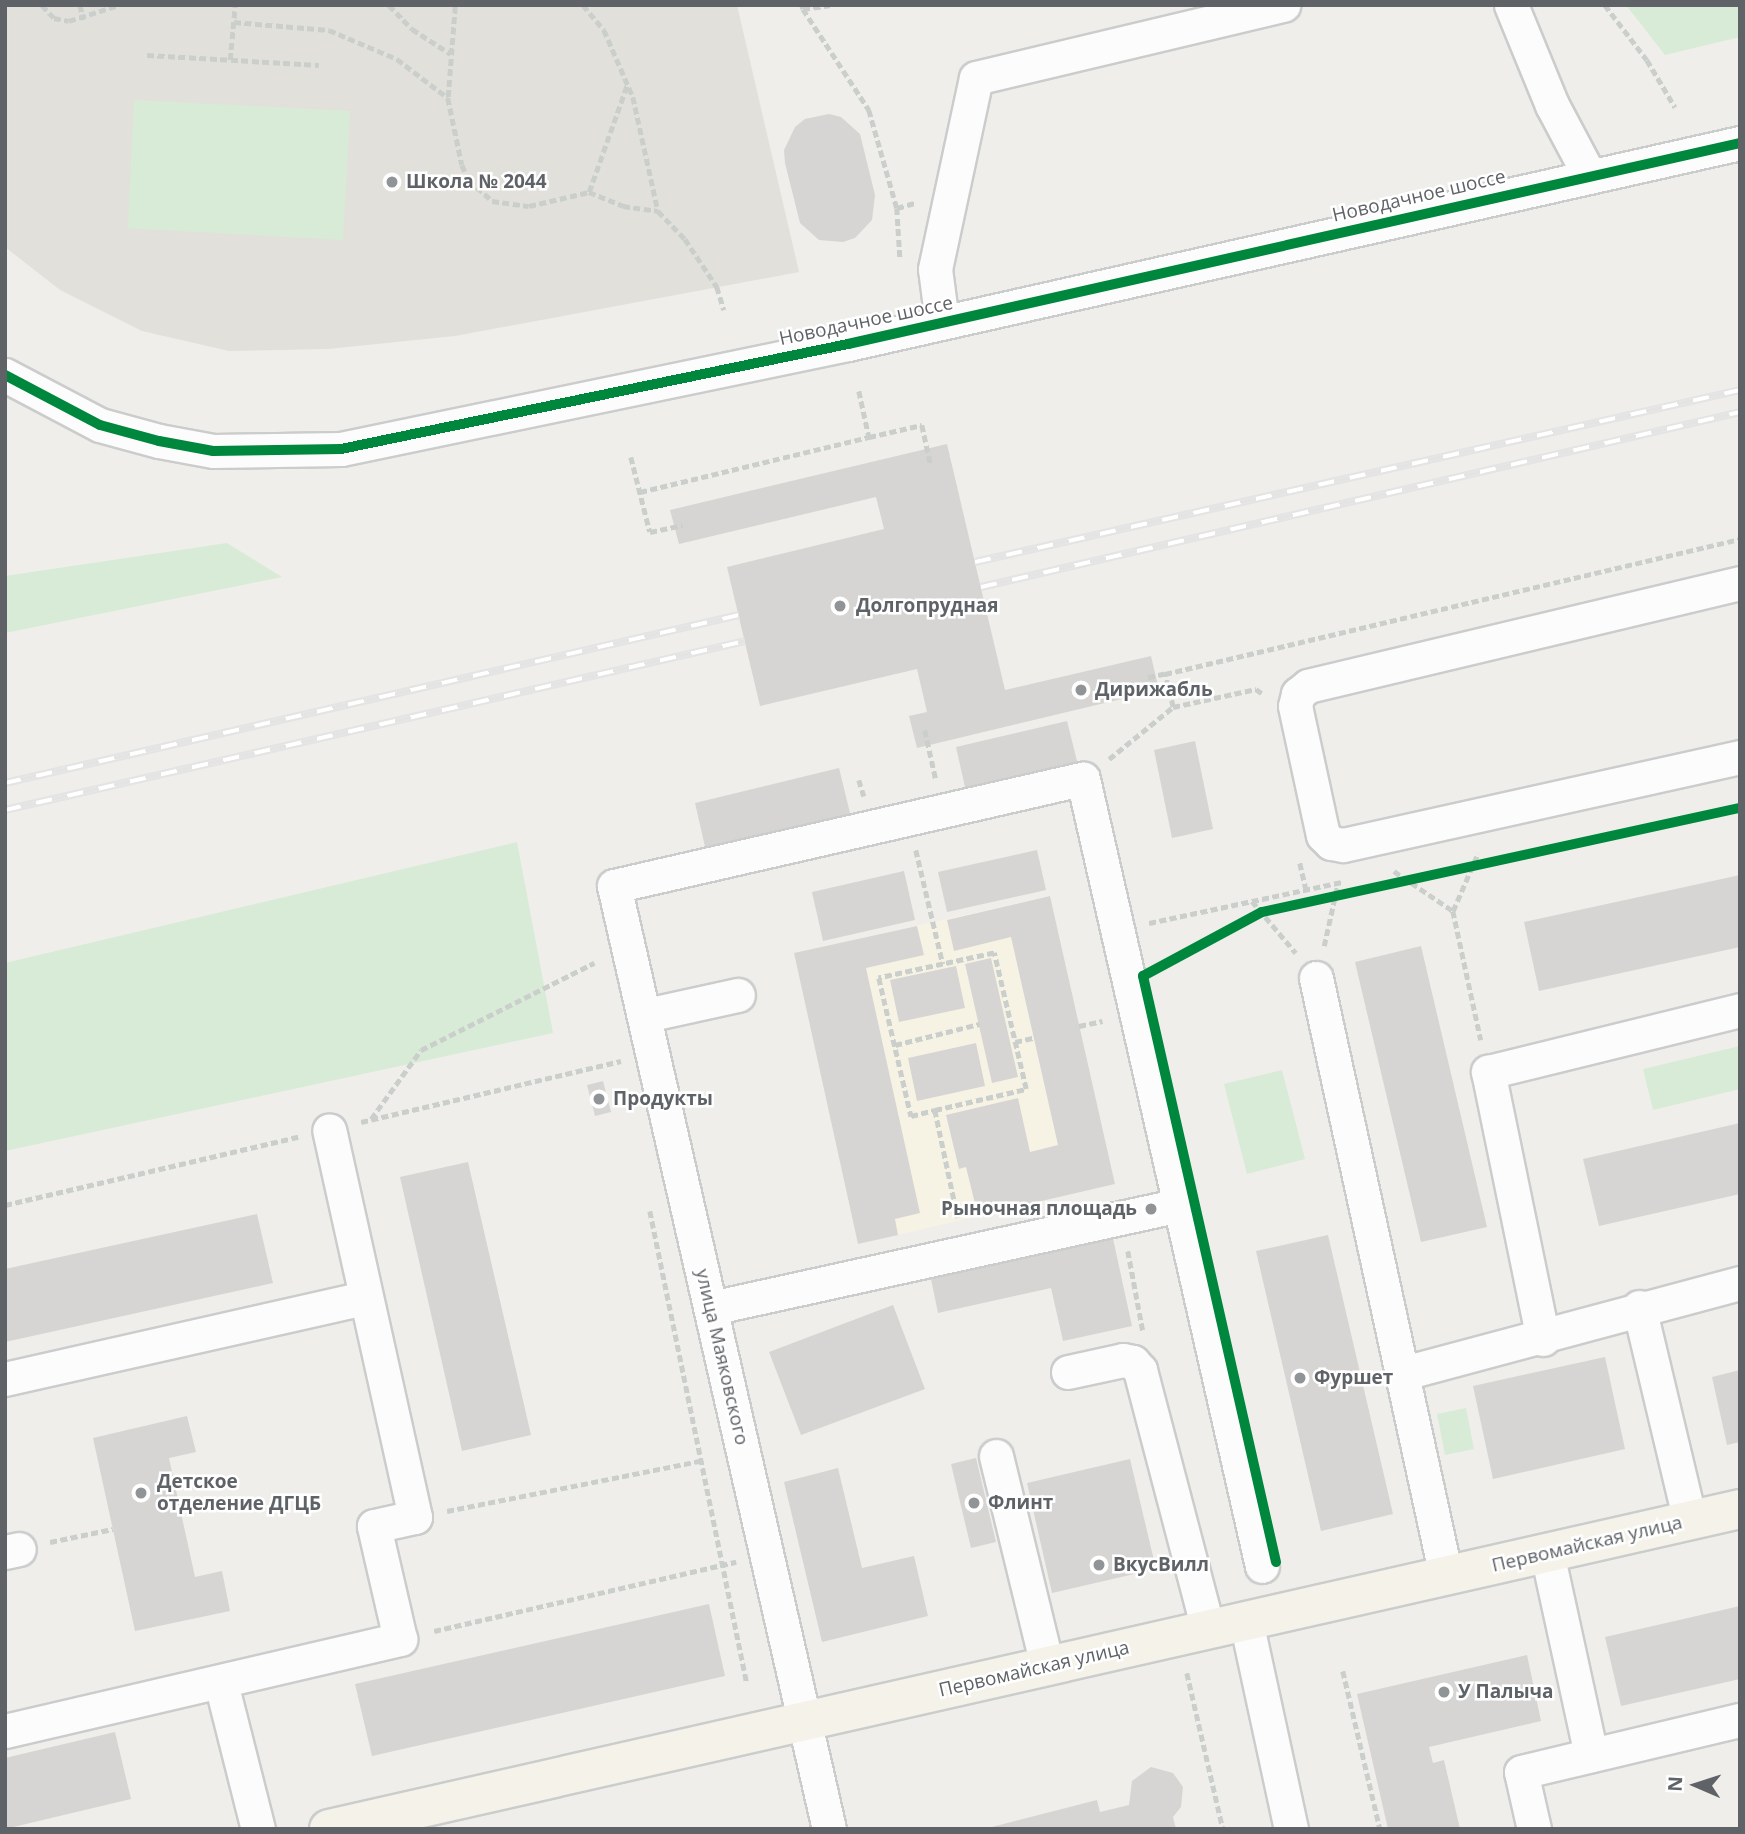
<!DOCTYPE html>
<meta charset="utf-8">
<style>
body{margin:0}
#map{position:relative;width:1745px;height:1834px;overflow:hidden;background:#efeeea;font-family:"Open Sans",sans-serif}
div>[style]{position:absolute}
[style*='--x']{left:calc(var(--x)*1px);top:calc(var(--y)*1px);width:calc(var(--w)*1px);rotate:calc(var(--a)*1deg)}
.commercial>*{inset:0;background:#f7f3e4}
.education>*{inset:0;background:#e2e0da}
.green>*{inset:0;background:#d8ebd6}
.building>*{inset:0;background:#d6d5d3}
.path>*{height:4.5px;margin-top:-2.25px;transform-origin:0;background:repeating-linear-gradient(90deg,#cacfcc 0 7px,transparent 0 10.5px)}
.roads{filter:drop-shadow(2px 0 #cbcccc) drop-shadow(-2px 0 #cbcccc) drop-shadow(0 2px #cbcccc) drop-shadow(0 -2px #cbcccc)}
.minor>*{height:33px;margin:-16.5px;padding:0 16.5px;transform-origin:16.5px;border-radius:16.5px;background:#fdfcfc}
.major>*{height:38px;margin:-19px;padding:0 19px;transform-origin:19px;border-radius:19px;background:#f4f2e9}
.rail>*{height:8px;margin-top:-4px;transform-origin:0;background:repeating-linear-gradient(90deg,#fff 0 16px,#e4e4e4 0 32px);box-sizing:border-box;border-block:2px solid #e4e4e4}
.cycleway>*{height:10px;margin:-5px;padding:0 5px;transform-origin:5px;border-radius:5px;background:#00873e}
.dots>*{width:19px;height:19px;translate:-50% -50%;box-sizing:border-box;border:4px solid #fff;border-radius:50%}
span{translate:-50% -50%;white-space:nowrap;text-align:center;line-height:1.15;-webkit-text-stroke:5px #fff;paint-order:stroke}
.poi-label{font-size:19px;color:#5f6368;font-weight:700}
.left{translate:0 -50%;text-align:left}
.right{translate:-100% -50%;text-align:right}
.street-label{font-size:19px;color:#5f6368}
.frame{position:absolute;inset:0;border:7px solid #5f6368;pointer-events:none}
.north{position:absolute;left:1661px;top:1750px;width:70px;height:70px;-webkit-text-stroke:5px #fff;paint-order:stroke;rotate:273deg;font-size:19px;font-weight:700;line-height:28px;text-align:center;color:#5f6368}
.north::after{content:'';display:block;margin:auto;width:24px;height:32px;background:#5f6368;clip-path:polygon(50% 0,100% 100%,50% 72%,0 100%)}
</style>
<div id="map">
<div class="commercial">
<i style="clip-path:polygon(1050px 896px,1115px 1184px,858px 1244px,794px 953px)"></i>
</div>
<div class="education">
<i style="clip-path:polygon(5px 5px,737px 5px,799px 272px,455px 336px,328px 349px,229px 351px,142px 331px,60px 290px,5px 247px)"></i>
</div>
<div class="green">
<i style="clip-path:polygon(1626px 5px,1740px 5px,1740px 37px,1665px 55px)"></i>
<i style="clip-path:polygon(134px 100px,350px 111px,343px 240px,128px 228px)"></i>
<i style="clip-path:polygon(227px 543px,282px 577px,5px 633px,5px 576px)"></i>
<i style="clip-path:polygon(517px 842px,553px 1033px,5px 1151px,5px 963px)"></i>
<i style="clip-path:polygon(1740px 1046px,1740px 1089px,1653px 1110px,1643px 1069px)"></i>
<i style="clip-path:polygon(1282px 1070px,1305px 1159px,1247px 1174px,1224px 1084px)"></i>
<i style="clip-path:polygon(1466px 1408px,1474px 1449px,1445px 1455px,1437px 1414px)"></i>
</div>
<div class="building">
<i style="clip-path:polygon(829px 114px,841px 117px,860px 134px,875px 195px,872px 220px,855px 238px,843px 242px,819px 240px,800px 223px,785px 163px,784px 150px,795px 127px,805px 119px)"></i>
<i style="clip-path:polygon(947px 444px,1005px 690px,1151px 656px,1159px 690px,917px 748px,909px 716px,927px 712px,917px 669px,760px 706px,727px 567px,884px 529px,876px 497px,679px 544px,670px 510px)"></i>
<i style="clip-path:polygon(1067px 721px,1079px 769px,967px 796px,956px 747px)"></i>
<i style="clip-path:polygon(1195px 741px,1213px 829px,1172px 838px,1154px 750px)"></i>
<i style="clip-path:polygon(839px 768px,851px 817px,706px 851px,695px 803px)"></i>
<i style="clip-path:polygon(1037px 850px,1046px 890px,947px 912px,938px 872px)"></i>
<i style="clip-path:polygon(904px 871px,915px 920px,823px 941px,812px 892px)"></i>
<i style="clip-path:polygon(1740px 875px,1740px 947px,1539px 991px,1524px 922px)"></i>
<i style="clip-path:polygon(1050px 896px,1115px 1184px,978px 1216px,966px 1167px,959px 1169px,946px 1115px,1018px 1098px,1030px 1152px,1058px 1145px,1011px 937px,954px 951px,947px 920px)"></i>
<i style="clip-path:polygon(917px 926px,924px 955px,866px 968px,920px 1213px,895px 1219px,898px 1235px,858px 1244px,794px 953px)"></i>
<i style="clip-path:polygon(1421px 946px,1487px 1227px,1421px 1242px,1355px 962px)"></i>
<i style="clip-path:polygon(991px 958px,1018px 1077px,992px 1083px,965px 964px)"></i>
<i style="clip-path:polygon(956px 966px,965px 1008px,899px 1022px,890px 980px)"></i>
<i style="clip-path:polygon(976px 1043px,985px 1086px,917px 1101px,908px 1058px)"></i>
<i style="clip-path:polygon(603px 1081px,611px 1112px,595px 1116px,587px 1085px)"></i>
<i style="clip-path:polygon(1740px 1123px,1740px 1194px,1599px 1226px,1583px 1159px)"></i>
<i style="clip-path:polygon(468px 1162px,531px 1435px,462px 1451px,400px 1177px)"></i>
<i style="clip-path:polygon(257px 1214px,273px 1283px,5px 1342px,5px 1269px)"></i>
<i style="clip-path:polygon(1112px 1234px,1132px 1326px,1063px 1341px,1051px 1288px,938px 1313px,930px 1274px)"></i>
<i style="clip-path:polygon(1328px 1235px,1393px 1514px,1321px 1531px,1256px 1251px)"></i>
<i style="clip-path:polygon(893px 1305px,925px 1389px,801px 1435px,769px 1352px)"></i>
<i style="clip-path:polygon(1605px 1357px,1625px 1449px,1493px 1479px,1473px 1386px)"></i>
<i style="clip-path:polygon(1740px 1370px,1740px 1442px,1727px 1445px,1712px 1377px)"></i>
<i style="clip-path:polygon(187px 1416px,196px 1452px,169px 1458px,195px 1577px,222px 1571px,230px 1611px,135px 1631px,93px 1438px)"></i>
<i style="clip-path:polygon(976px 1458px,996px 1542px,971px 1548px,951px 1464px)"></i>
<i style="clip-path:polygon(1130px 1459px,1156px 1569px,1052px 1593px,1027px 1483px)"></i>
<i style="clip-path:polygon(838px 1468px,862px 1568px,914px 1556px,928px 1616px,822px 1642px,784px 1482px)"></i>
<i style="clip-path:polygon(709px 1604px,725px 1676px,372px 1756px,355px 1684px)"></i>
<i style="clip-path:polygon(1740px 1606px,1740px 1679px,1621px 1706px,1605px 1637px)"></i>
<i style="clip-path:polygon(1527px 1655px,1541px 1721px,1429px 1747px,1433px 1763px,1444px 1760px,1460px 1829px,1388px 1829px,1357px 1694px)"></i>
<i style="clip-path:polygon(115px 1732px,131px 1799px,5px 1829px,5px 1758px)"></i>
<i style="clip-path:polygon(1151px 1767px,1173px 1773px,1183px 1787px,1181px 1807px,1173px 1817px,1176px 1829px,984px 1829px,1097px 1800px,1100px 1812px,1129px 1805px,1132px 1781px)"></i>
</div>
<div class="path">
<i style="--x:42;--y:5;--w:18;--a:47"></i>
<i style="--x:54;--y:18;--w:15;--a:11"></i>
<i style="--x:69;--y:21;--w:52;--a:-17.7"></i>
<i style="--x:80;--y:5;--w:15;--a:74"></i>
<i style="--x:389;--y:5;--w:33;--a:46"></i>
<i style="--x:412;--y:29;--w:46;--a:32.7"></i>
<i style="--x:583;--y:5;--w:33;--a:50"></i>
<i style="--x:604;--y:30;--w:73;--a:66.6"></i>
<i style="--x:633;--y:97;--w:117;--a:77.6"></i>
<i style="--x:658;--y:211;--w:39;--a:46"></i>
<i style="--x:685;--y:239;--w:58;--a:56.3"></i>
<i style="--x:717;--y:287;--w:24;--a:73"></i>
<i style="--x:802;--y:5;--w:4;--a:76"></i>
<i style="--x:803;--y:9;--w:27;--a:-8"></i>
<i style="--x:1605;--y:5;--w:69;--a:52.6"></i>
<i style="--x:1647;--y:60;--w:55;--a:59.2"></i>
<i style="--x:803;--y:9;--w:121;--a:56.8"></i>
<i style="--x:869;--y:110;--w:102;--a:74.1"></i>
<i style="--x:897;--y:208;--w:49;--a:86.5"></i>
<i style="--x:234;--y:22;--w:95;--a:4.8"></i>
<i style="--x:329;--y:30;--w:74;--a:23.1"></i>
<i style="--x:397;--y:59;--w:64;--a:37.4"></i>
<i style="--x:448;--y:98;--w:68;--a:78.2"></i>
<i style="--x:462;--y:165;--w:17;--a:65"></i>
<i style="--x:469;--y:180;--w:31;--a:42"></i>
<i style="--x:492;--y:201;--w:37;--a:8"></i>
<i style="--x:529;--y:206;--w:62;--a:-13.1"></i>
<i style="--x:589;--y:192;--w:37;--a:22"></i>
<i style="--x:623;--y:206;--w:35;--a:8"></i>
<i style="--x:147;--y:55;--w:172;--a:3.3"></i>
<i style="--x:230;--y:60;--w:55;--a:-84.8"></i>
<i style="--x:448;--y:97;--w:92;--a:-85.6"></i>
<i style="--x:589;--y:192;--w:114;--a:-70.4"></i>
<i style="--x:897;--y:208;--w:19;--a:-16"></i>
<i style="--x:859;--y:391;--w:47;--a:77.7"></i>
<i style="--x:869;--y:437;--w:54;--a:-12.8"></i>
<i style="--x:922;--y:425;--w:42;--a:77.6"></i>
<i style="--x:631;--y:457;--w:77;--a:75.8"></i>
<i style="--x:650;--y:532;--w:33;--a:-12"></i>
<i style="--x:640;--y:492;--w:236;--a:-13.5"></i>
<i style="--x:1165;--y:674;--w:591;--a:-13.21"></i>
<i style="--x:1173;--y:707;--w:85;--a:-12.2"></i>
<i style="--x:1256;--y:689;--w:9;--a:36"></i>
<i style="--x:925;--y:730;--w:51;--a:77.6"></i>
<i style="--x:1109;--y:759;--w:82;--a:-39.1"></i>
<i style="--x:1173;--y:707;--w:34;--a:-104"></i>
<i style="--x:1165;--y:674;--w:18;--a:167"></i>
<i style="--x:859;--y:780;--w:17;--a:73"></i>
<i style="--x:916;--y:850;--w:117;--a:76.7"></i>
<i style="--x:943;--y:964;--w:66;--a:167.7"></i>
<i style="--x:879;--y:978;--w:142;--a:76.9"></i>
<i style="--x:911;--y:1116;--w:25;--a:-14"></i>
<i style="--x:935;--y:1110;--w:110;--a:78"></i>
<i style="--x:1300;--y:863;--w:28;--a:77"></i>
<i style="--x:1394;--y:871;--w:71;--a:34.1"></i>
<i style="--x:1453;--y:911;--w:132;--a:77.8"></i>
<i style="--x:1252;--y:901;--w:68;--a:49.8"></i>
<i style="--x:1453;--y:911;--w:63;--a:-66.7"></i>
<i style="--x:1149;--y:923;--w:197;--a:-12"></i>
<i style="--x:1324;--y:946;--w:65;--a:-77.5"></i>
<i style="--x:1079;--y:1026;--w:24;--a:-12"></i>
<i style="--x:1015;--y:1042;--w:18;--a:-13"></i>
<i style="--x:895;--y:1045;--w:87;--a:-14"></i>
<i style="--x:935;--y:1110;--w:93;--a:-13"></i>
<i style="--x:1026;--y:1089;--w:140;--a:-103.2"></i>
<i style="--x:994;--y:953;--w:52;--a:167.8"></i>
<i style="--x:371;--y:1119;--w:85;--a:-54.1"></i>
<i style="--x:421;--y:1050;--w:194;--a:-26.7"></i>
<i style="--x:361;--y:1122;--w:267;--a:-13.2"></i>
<i style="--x:5;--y:1205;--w:301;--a:-13.1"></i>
<i style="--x:650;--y:1211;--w:482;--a:78.4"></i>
<i style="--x:1128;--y:1251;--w:81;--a:79.4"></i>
<i style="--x:447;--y:1511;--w:258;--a:-11.2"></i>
<i style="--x:50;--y:1542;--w:64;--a:-11.7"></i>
<i style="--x:434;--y:1631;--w:310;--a:-12.9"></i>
<i style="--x:1343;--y:1671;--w:162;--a:76.8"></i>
<i style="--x:1187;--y:1673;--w:160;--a:77"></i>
</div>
<div class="roads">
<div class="minor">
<i style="--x:1511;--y:5;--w:108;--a:67.7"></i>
<i style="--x:1552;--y:105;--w:79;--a:62.1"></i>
<i style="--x:942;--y:322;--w:53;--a:-97.5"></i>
<i style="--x:935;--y:269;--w:195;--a:-77.9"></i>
<i style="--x:976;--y:78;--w:316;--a:-13.4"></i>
<i style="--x:5;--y:375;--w:107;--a:27.8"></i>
<i style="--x:100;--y:425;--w:61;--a:15.2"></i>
<i style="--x:159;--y:441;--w:55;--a:10.5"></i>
<i style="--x:213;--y:451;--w:128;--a:-0.9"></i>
<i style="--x:341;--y:449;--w:518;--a:-11.7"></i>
<i style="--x:848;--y:344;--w:914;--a:-12.7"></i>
<i style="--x:1740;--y:583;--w:444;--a:166.6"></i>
<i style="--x:1308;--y:686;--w:13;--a:141"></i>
<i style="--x:1298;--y:694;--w:12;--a:104"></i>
<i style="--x:1295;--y:706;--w:132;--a:77.8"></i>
<i style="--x:1323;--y:835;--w:11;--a:45"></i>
<i style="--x:1331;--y:843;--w:12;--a:9"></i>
<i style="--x:1343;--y:845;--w:407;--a:-12.5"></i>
<i style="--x:1316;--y:978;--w:612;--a:77.74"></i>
<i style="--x:646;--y:1015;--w:94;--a:-12.3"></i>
<i style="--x:1639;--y:1307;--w:220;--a:76.6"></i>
<i style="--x:711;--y:1308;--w:480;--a:-12.4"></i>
<i style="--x:1543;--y:1339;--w:273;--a:-101.6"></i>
<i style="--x:1488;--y:1072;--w:260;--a:-13.8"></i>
<i style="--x:1068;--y:1372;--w:56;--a:-12.3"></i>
<i style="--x:1123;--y:1360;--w:10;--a:11"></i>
<i style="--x:1133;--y:1362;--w:11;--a:49"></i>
<i style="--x:1140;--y:1370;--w:269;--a:75.3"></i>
<i style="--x:1404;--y:1373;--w:348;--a:-15"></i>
<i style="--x:5;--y:1379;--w:368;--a:-12.7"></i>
<i style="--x:996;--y:1456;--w:216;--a:76.3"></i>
<i style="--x:5;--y:1552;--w:14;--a:-12"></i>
<i style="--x:1547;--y:1553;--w:207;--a:77.7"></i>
<i style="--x:1246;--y:1621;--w:213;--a:77.8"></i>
<i style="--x:221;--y:1683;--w:151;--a:75.8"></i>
<i style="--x:5;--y:1731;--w:406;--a:-13.1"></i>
<i style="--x:400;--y:1639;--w:116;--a:-103"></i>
<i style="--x:374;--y:1526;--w:42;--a:-12.4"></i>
<i style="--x:415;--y:1517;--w:396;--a:-102.5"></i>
<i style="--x:829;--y:1829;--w:967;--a:-102.84"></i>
<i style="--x:614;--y:886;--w:481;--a:-12.9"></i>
<i style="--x:1083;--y:779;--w:807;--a:77.19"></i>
<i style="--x:1534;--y:1829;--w:58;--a:-102.8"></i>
<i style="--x:1521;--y:1772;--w:225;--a:-13.4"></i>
</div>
<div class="major">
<i style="--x:329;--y:1829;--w:1447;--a:-12.78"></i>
</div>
</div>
<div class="rail">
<i style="--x:975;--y:562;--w:784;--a:-12.67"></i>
<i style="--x:981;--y:587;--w:779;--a:-12.98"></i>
<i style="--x:5;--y:783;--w:753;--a:-12.89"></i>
<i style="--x:5;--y:810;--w:759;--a:-12.86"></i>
</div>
<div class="cycleway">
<i style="--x:5;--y:375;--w:107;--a:27.8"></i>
<i style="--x:100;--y:425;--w:61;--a:15.2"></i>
<i style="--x:159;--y:441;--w:55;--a:10.5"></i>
<i style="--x:213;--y:451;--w:128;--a:-0.9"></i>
<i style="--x:341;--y:449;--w:518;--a:-11.7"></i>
<i style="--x:848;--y:344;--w:914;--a:-12.7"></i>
<i style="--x:1276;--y:1562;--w:601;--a:-102.79"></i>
<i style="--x:1143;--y:976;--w:135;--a:-28.3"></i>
<i style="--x:1262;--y:912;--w:489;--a:-12.3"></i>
</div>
<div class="dots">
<i style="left:392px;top:182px;background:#919496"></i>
<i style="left:840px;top:606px;background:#919496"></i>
<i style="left:1081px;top:690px;background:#919496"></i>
<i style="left:599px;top:1099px;background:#919496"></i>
<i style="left:1151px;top:1209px;background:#919496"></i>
<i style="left:1300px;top:1378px;background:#919496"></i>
<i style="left:141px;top:1493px;background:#919496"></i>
<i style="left:974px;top:1503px;background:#919496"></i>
<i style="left:1099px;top:1565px;background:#919496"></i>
<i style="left:1444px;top:1692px;background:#919496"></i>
</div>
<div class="poi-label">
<span class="left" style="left:406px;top:182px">Школа № 2044</span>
<span class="left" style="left:856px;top:606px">Долгопрудная</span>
<span class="left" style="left:1095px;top:690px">Дирижабль</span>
<span class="left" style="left:613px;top:1099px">Продукты</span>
<span class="right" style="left:1137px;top:1209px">Рыночная площадь</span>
<span class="left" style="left:1314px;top:1378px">Фуршет</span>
<span class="left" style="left:157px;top:1493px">Детское<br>отделение ДГЦБ</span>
<span class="left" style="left:988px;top:1503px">Флинт</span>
<span class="left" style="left:1113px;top:1565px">ВкусВилл</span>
<span class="left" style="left:1458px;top:1692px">У Палыча</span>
</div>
<div class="street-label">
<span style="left:1419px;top:196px;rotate:-13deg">Новодачное шоссе</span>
<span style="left:866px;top:321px;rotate:-12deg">Новодачное шоссе</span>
<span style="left:722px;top:1357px;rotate:77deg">улица Маяковского</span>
<span style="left:1587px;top:1544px;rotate:-13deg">Первомайская улица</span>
<span style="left:1034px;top:1669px;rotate:-13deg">Первомайская улица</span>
</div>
<div class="frame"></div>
<div class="north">N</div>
</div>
